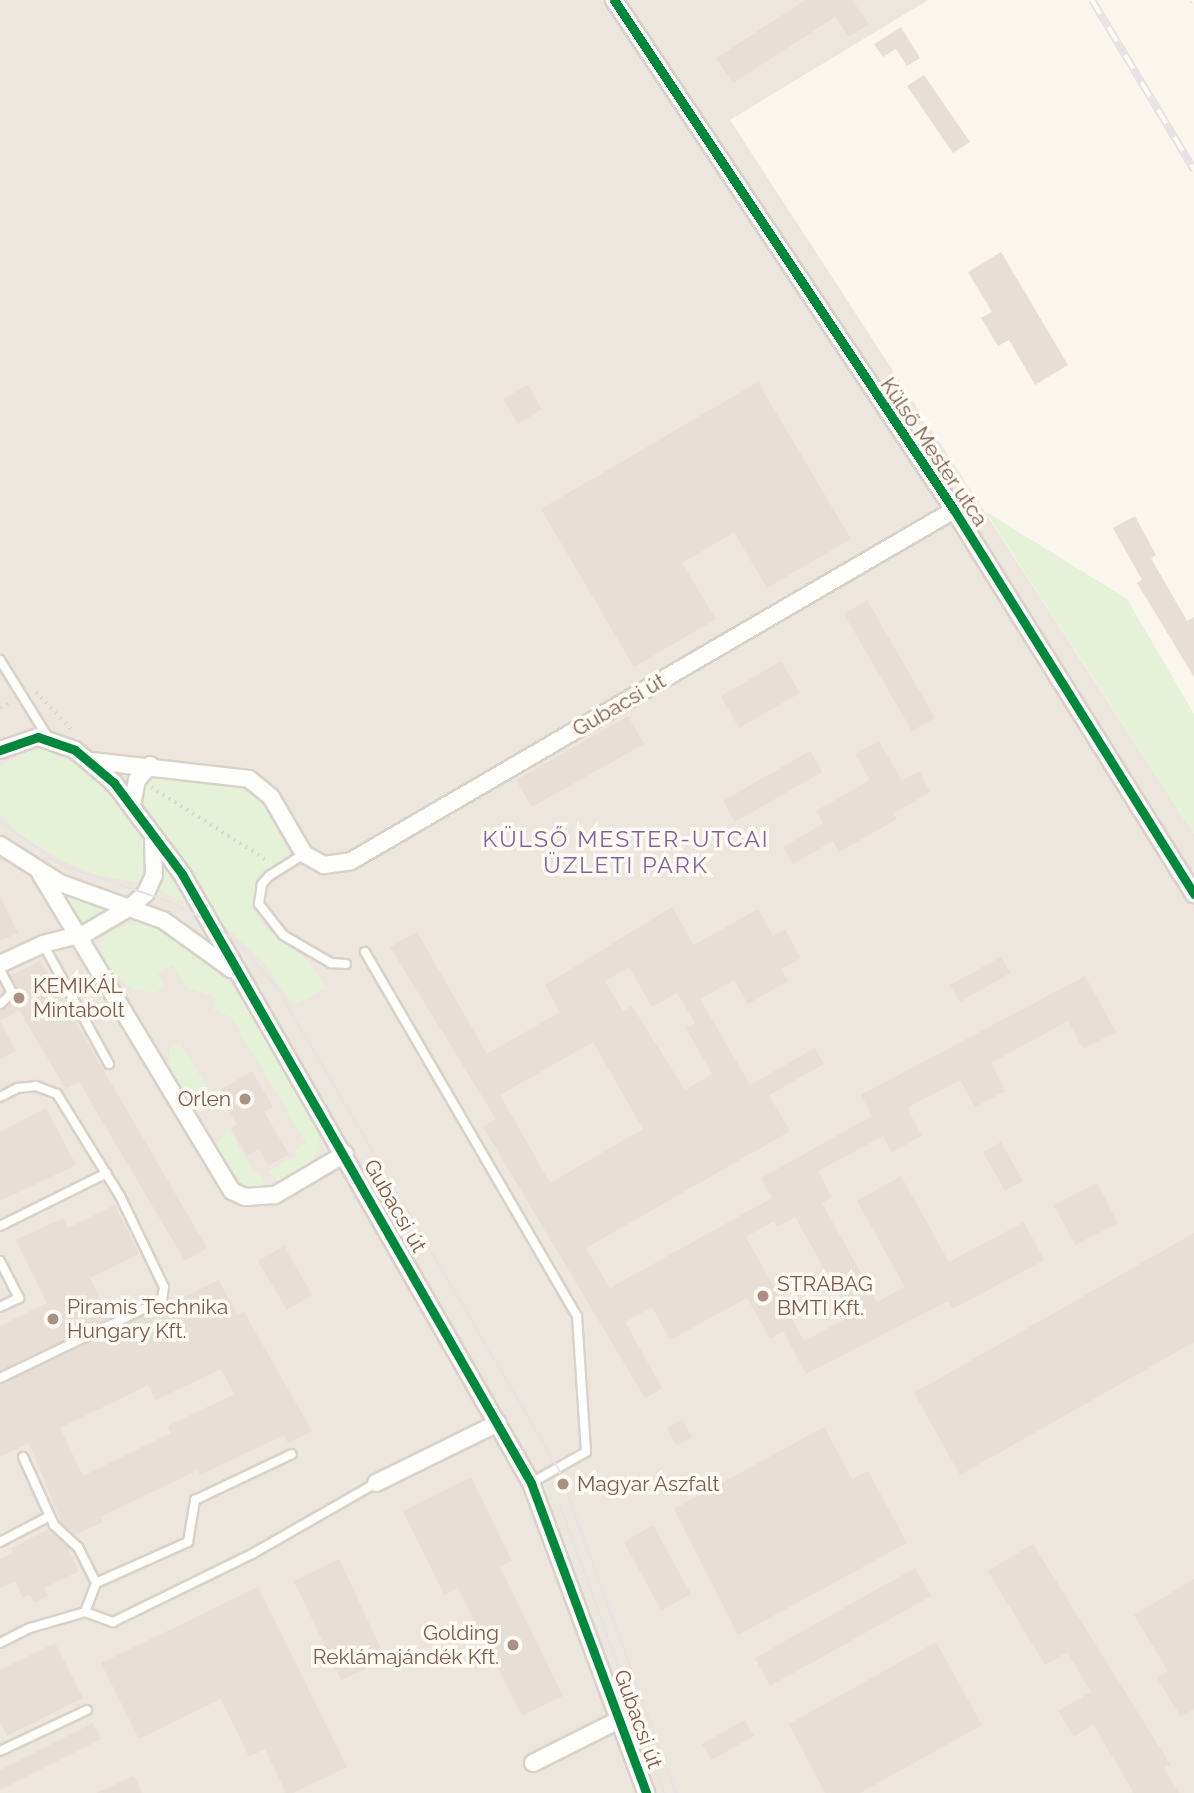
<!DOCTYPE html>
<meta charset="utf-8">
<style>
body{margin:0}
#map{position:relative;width:1194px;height:1793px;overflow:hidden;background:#faf6ee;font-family:Raleway,sans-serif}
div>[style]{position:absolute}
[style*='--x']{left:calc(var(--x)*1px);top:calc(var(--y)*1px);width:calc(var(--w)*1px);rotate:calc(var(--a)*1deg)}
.industrial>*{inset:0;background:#ede6de}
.green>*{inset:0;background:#e6f2d8}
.building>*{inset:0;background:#e7ded5}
.path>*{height:3.5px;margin-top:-1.75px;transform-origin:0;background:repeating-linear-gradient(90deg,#dfd6d1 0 2px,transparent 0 7px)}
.roads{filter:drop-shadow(2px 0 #d9d2ca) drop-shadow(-2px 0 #d9d2ca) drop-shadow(0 2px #d9d2ca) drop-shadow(0 -2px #d9d2ca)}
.lane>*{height:8px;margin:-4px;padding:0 4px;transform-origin:4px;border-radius:4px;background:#fefefc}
.street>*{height:16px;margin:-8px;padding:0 8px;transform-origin:8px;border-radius:8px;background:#fefefc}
.tram>*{height:2px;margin:-1px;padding:0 1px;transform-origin:1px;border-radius:1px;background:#e6e3e7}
.rail>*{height:8px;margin-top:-4px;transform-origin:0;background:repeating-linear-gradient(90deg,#fffaf3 0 16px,#e6e3e7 0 32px);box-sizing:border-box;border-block:2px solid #e6e3e7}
.cycleway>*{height:9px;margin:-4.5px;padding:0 4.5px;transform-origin:4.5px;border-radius:4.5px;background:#00873e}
.dots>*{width:19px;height:19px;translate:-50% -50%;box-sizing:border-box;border:4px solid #fffaf3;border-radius:50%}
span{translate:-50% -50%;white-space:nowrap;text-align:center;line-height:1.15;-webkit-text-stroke:7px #fffaf3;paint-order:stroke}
.street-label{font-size:21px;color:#7d5c49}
.poi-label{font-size:21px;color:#7d5c49}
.left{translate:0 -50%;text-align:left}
.right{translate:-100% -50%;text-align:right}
.neighbourhood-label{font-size:23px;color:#866299;letter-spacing:2px}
</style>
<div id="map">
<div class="industrial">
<i style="clip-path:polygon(0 0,928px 0,730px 120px,1194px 834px,1194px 1793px,0 1793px)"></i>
</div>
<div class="green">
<i style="clip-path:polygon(985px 511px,1127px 599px,1194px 714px,1194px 834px)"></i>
<i style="clip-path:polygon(32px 750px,49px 751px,81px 766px,120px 805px,146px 846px,141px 883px,93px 874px,63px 861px,22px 836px,0 814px,0 766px)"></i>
<i style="clip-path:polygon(160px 774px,227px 784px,254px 795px,265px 806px,290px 856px,263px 870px,256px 881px,253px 909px,262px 925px,309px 962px,326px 988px,294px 1006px,262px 961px,215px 917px,144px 807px,145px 782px)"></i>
<i style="clip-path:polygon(164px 862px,166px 862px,188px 904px,159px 890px)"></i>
<i style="clip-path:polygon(65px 895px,104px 908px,105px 912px,82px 927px)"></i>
<i style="clip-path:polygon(139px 920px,173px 935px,212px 964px,236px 990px,319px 1133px,320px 1149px,303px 1170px,280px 1182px,269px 1171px,296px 1156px,294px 1151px,306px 1143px,231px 1017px,214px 1010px,217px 997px,187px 988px,172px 965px,158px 974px,165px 986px,155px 993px,131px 988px,109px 969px,101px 952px,102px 942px,109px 932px)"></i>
<i style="clip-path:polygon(180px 1044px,210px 1092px,210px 1104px,200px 1112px,194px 1110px,168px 1068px,170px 1045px)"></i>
<i style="clip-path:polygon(229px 1129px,254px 1174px,259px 1172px,263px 1179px,264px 1186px,247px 1187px,235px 1180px,216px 1144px)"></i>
</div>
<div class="building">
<i style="clip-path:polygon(806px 0,852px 0,869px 24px,849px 37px,835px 17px,733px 83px,716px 58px)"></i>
<i style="clip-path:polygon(901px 27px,920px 58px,907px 66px,896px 49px,883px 57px,874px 44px)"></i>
<i style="clip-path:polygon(924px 75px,970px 142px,953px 153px,907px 86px)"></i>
<i style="clip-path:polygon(1001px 252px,1068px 365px,1035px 385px,1009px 340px,998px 346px,981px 318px,992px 312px,968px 272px)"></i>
<i style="clip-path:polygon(758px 382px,851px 539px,767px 588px,734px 532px,682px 563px,716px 619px,634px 667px,541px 509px)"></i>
<i style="clip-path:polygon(528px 385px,542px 409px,518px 424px,503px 399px)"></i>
<i style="clip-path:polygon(1135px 516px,1156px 555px,1151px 558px,1187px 621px,1194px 617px,1194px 677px,1137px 583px,1142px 580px,1113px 528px)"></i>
<i style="clip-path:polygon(867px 600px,935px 718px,912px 731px,844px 614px)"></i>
<i style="clip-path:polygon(781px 661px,800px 693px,739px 728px,721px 696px)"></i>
<i style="clip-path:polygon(628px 716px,644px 744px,532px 807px,516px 780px)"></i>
<i style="clip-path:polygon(879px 741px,902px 781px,919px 771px,930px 792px,894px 813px,897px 819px,839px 852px,833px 841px,793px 864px,783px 847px,823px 824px,816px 811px,870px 780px,855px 754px)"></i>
<i style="clip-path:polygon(810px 751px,822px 772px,735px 822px,723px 801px)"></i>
<i style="clip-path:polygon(0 896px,18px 933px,0 941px)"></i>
<i style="clip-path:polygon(evenodd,672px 907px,694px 945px,758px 909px,773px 936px,785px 929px,801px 958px,781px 969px,788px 981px,748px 1004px,734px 980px,700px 999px,750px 1085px,815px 1048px,824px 1064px,769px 1095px,790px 1131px,586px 1248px,610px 1288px,772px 1198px,761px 1178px,872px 1116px,861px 1095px,1085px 976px,1116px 1032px,1083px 1049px,1068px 1021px,991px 1063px,1005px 1091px,975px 1107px,960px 1080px,907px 1108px,922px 1136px,892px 1152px,883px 1136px,818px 1171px,832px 1197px,822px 1203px,877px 1302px,905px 1287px,857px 1201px,901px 1176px,949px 1262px,1024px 1222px,1044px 1260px,953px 1309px,948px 1301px,806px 1374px,783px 1331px,770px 1338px,747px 1298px,670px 1340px,652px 1307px,625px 1322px,662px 1388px,645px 1398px,483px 1127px,496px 1119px,390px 947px,417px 932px,487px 1054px,560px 1012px,545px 985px,672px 907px,629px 967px,652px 1007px,677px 993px,695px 1023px,686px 1028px,712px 1074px,685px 1090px,632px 1006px,623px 1011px,605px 981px,629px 967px,672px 907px,593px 1042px,643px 1129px,550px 1183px,500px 1095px,593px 1042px,672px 907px,795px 1217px,851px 1316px,804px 1341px,746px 1237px,774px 1221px,777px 1227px,795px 1217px)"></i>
<i style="clip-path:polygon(1001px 957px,1010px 973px,960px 1002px,950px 985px)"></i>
<i style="clip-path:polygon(40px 961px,207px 1248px,185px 1261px,79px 1082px,66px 1089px,19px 1010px,0 1021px,0 1010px,18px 995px,10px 976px)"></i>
<i style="clip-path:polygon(0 1021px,16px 1051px,0 1059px)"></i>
<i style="clip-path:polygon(252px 1071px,273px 1107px,264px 1112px,289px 1154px,268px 1166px,259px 1149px,247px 1156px,231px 1128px,237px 1125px,218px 1091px)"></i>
<i style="clip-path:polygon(46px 1108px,76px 1165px,0 1201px,0 1132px)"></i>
<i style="clip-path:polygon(1001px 1142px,1023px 1181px,1005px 1191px,983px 1152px)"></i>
<i style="clip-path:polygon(1097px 1183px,1118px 1223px,1075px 1245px,1054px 1205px)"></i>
<i style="clip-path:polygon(115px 1205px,139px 1254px,90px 1278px,109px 1318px,0 1371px,0 1326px,47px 1303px,16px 1240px,63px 1218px,68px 1228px)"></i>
<i style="clip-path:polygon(1194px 1233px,1194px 1342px,960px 1475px,914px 1393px)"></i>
<i style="clip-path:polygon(284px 1246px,312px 1295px,287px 1310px,258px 1261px)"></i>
<i style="clip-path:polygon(evenodd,219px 1280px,237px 1315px,244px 1312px,312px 1431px,288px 1443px,284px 1435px,200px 1475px,198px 1470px,100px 1517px,103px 1522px,75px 1535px,62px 1523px,29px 1443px,0 1457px,0 1384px,219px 1280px,221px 1369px,234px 1394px,168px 1426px,171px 1433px,83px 1476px,60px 1428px,148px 1385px,156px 1400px,221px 1369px)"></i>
<i style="clip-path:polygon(682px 1420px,692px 1437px,676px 1446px,667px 1428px)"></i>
<i style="clip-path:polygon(824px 1427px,852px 1479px,868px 1471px,907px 1543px,738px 1635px,674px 1509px)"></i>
<i style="clip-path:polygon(471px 1477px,512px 1561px,500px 1567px,563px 1696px,522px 1716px,458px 1588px,444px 1595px,403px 1511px)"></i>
<i style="clip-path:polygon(653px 1525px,691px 1594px,661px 1610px,624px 1542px)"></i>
<i style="clip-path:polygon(49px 1529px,67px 1546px,79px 1571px,44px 1588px,48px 1596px,34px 1603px,30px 1595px,23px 1598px,15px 1581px,0 1588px,0 1559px,13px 1552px,11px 1548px)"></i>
<i style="clip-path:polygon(1033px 1544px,1170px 1764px,1164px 1768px,1179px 1793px,1134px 1793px,1093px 1724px,1074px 1737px,1058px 1711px,1091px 1692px,1067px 1652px,1045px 1665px,988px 1571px)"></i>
<i style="clip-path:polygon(339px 1559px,386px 1659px,341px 1680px,294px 1581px)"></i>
<i style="clip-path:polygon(915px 1568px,931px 1596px,770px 1686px,755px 1658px)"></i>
<i style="clip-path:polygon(1194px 1579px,1194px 1709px,1181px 1717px,1157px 1678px,1168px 1671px,1134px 1615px)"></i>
<i style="clip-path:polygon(258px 1587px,347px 1767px,293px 1793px,286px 1793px,265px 1749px,249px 1757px,221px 1699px,139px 1739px,101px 1663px)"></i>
<i style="clip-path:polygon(936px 1642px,982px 1725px,860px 1793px,825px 1793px,789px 1724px)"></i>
<i style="clip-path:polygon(55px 1643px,83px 1698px,7px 1736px,0 1721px,0 1670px)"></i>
<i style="clip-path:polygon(745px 1720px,754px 1736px,711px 1760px,702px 1744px)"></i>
<i style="clip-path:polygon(93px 1723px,101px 1739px,0 1790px,0 1770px)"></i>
<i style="clip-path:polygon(134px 1776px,142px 1793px,96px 1793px)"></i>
</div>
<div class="path">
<i style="--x:36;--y:692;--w:55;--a:46.5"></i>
<i style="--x:0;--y:708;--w:14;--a:-30"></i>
<i style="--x:151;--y:787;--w:138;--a:32.3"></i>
</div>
<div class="roads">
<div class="lane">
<i style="--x:0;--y:660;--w:93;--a:58.2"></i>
<i style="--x:304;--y:854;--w:41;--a:147.8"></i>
<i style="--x:269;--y:876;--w:11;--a:131"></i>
<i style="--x:262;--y:884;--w:20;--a:99"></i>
<i style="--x:259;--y:904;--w:39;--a:52"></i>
<i style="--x:283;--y:935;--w:56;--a:30.3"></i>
<i style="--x:331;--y:963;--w:15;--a:4"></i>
<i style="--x:43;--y:944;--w:137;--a:61.2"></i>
<i style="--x:365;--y:952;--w:421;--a:59.8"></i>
<i style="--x:577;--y:1316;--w:136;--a:86.2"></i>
<i style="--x:586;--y:1452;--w:63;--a:150.6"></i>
<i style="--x:0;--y:970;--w:26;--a:62"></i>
<i style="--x:12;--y:993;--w:16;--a:137"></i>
<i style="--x:0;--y:1097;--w:20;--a:-27"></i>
<i style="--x:18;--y:1088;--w:18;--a:-6"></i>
<i style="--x:36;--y:1086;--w:22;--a:21"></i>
<i style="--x:57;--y:1094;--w:120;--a:58.3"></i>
<i style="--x:120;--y:1196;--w:101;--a:64.2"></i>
<i style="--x:164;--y:1287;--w:13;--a:99"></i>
<i style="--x:162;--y:1300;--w:180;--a:154.3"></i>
<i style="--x:0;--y:1226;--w:119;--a:-26.4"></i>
<i style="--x:0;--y:1261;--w:42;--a:62.8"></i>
<i style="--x:19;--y:1298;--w:21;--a:155"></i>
<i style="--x:23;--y:1457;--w:75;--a:65.5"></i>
<i style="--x:54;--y:1525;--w:33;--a:43"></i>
<i style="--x:78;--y:1547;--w:40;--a:63.4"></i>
<i style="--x:0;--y:1542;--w:56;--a:-27.5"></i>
<i style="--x:85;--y:1612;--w:31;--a:-69"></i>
<i style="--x:96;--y:1583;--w:101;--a:-24"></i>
<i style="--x:188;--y:1542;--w:43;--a:-80.5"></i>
<i style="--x:195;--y:1500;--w:107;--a:-25.4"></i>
<i style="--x:0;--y:1643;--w:34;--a:-27"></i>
<i style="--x:30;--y:1628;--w:57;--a:-16.2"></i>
<i style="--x:85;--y:1612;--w:30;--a:20"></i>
<i style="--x:113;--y:1622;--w:155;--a:-26.1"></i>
<i style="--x:252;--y:1554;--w:143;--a:-29.8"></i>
<i style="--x:0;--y:1751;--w:96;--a:-25.2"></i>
</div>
<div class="street">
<i style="--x:614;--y:0;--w:613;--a:56.31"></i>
<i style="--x:954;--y:510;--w:453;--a:58"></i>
<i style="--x:0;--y:750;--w:40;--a:-18.9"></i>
<i style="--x:38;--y:737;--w:39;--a:19"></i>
<i style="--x:75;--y:750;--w:51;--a:40.2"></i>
<i style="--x:114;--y:783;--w:114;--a:53.2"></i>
<i style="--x:182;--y:874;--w:702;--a:60.18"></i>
<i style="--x:531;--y:1483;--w:331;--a:69.6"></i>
<i style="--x:92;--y:761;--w:158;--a:6.5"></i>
<i style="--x:249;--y:779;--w:28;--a:39"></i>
<i style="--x:271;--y:797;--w:66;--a:59.9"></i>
<i style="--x:304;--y:854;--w:23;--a:29"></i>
<i style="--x:324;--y:865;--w:27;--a:-8"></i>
<i style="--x:351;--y:861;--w:698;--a:-30.2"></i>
<i style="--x:132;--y:805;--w:25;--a:-79"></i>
<i style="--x:137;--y:780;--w:20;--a:-49"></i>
<i style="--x:0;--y:845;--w:71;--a:32.3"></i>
<i style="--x:60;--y:883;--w:109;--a:19.8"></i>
<i style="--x:163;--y:920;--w:84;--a:35.8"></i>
<i style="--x:40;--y:873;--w:371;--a:58.9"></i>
<i style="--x:232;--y:1191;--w:14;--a:25"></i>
<i style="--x:245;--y:1197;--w:30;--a:-4"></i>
<i style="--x:275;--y:1195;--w:81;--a:-30.4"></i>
<i style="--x:0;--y:964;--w:47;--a:-24.9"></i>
<i style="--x:43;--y:944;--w:44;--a:-14.3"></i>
<i style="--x:86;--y:933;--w:51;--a:-30.6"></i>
<i style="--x:130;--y:907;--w:21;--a:-41"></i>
<i style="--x:146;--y:893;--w:20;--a:-66"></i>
<i style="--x:154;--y:875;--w:40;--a:-91.4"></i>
<i style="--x:376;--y:1483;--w:136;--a:-26.2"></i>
<i style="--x:533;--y:1763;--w:96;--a:-26.6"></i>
</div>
</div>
<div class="tram">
<i style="--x:0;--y:821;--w:75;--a:35.8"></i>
<i style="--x:61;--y:865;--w:113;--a:18.6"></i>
<i style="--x:168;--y:901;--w:47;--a:26.6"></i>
<i style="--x:210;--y:922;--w:35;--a:37"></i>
<i style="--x:238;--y:943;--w:60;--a:49.1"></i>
<i style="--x:277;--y:988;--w:556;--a:59.65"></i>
<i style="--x:558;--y:1468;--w:346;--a:70"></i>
<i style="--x:560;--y:1505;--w:306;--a:70.1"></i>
</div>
<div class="rail">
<i style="--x:1092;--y:0;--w:198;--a:59"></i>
<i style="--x:1193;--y:0;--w:2;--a:63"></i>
</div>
<div class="cycleway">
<i style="--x:614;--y:0;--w:613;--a:56.31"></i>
<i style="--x:954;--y:510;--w:453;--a:58"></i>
<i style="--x:0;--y:750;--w:40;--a:-18.9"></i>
<i style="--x:38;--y:737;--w:39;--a:19"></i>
<i style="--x:75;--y:750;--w:51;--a:40.2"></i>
<i style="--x:114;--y:783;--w:114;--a:53.2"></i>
<i style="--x:182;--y:874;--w:702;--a:60.18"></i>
<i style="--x:531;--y:1483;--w:331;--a:69.6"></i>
</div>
<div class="dots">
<i style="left:19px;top:998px;background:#a99283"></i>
<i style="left:245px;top:1099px;background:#a99283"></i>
<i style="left:763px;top:1296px;background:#a99283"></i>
<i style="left:53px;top:1319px;background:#a99283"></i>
<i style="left:563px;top:1484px;background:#a99283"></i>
<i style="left:513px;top:1645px;background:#a99283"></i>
</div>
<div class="street-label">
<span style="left:934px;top:452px;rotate:56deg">Külső Mester utca</span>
<span style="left:619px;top:705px;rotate:-30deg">Gubacsi út</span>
<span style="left:395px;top:1206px;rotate:60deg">Gubacsi út</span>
<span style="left:638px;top:1719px;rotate:70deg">Gubacsi út</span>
</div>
<div class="poi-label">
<span class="left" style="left:33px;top:998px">KEMIKÁL<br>Mintabolt</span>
<span class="right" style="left:231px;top:1099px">Orlen</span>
<span class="left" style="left:777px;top:1296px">STRABAG<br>BMTI Kft.</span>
<span class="left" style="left:67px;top:1319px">Piramis Technika<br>Hungary Kft.</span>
<span class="left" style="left:577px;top:1484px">Magyar Aszfalt</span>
<span class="right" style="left:499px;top:1645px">Golding<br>Reklámajándék Kft.</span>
</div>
<div class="neighbourhood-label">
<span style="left:626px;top:852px">KÜLSŐ MESTER-UTCAI<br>ÜZLETI PARK</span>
</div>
</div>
